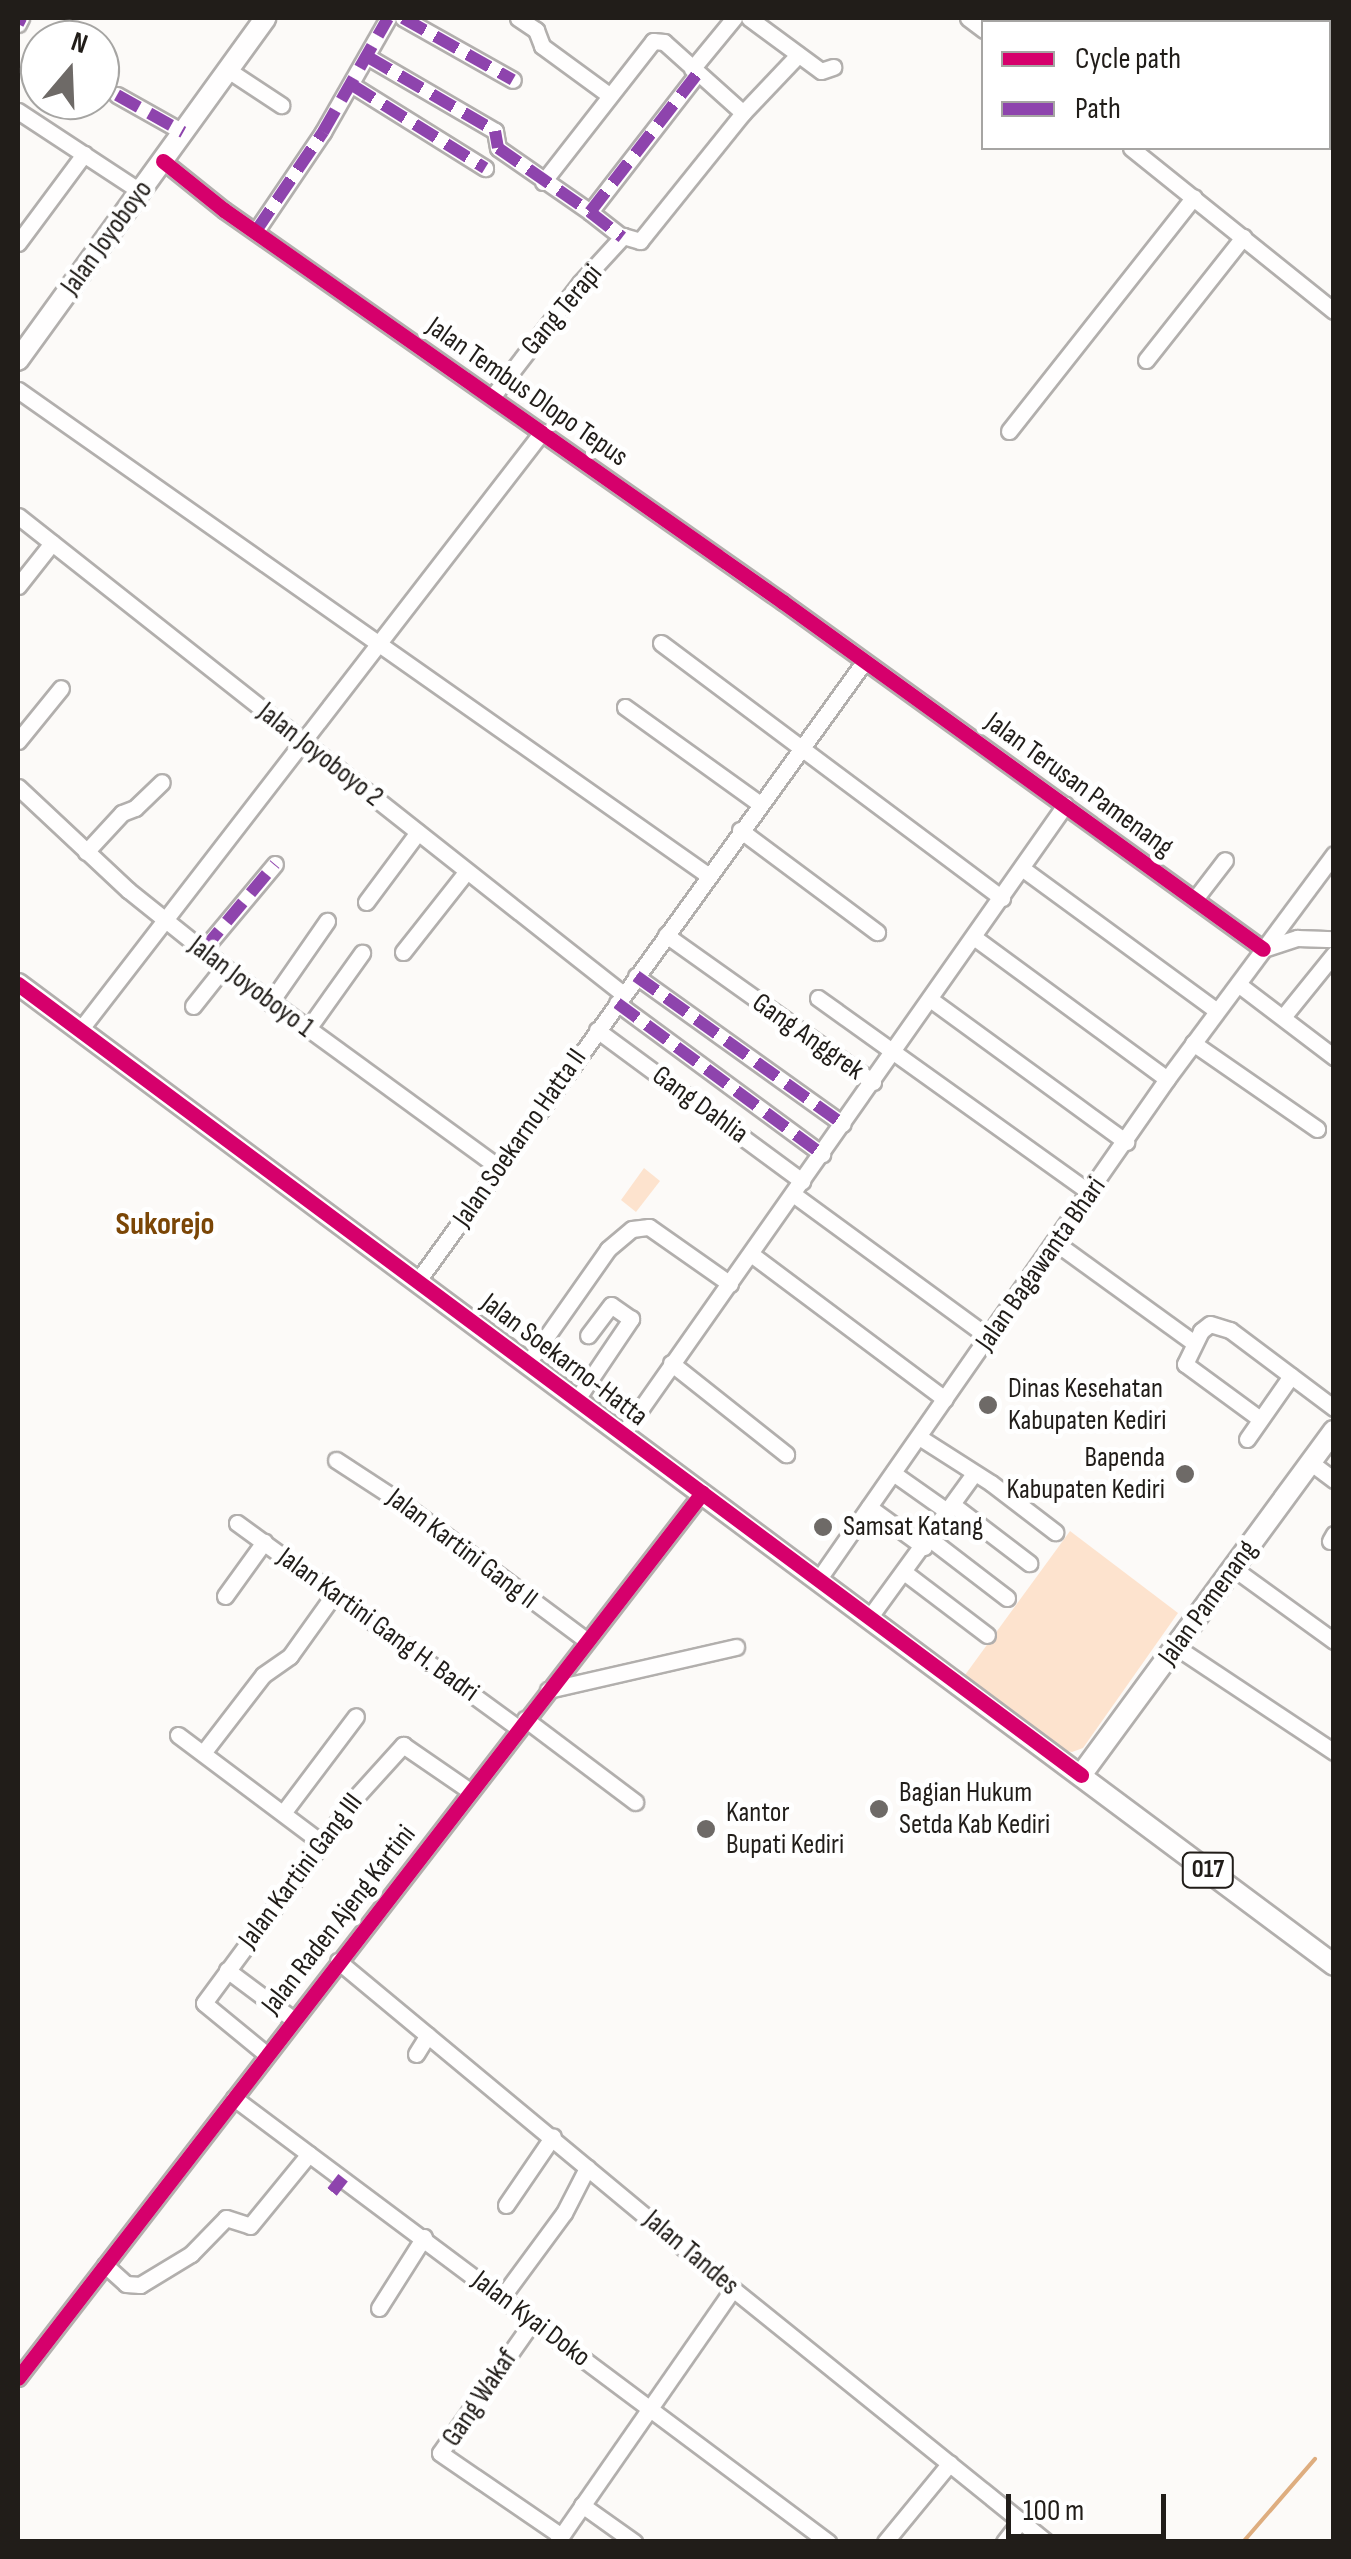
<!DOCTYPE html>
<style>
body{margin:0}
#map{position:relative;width:1351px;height:2559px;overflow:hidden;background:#fcfaf8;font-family:"Sofia Sans Condensed",sans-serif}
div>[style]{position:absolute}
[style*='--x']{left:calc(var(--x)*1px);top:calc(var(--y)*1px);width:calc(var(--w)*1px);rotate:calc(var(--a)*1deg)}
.green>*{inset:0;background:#fde3ce}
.stream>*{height:4px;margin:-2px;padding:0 2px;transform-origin:2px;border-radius:2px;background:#dead7f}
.roads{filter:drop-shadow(2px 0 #b2afad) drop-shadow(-2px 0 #b2afad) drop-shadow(0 2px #b2afad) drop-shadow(0 -2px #b2afad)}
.minor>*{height:15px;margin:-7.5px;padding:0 7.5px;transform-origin:7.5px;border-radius:7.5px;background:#fffefe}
.major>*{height:20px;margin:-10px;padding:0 10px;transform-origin:10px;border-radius:10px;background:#fffefe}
.quiet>*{height:12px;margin-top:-6px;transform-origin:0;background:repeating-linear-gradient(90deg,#8e44ad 0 25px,transparent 0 37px)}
.cycleway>*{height:15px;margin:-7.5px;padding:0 7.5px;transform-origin:7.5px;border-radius:7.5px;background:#d6006c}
.dots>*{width:28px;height:28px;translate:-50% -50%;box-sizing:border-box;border:5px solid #fff;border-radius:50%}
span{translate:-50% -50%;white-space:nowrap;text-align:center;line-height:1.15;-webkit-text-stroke:10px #fff;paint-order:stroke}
.shield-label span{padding:2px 8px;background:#fff;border:2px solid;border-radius:8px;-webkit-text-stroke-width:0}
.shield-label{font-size:25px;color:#211d19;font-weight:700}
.street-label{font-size:28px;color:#211d19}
.poi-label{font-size:28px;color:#211d19}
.left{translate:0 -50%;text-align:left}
.right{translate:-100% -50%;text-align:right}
.quarter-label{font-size:32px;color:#7b4606;font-weight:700}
.frame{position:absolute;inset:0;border:20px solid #211d19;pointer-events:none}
.legend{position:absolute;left:981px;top:20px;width:350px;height:130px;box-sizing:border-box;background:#fff;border:2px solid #a6a5a3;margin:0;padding:12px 18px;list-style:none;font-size:30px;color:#211d19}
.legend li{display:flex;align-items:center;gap:20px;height:50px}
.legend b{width:50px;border:2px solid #a6a5a3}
.north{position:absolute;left:20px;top:20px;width:100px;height:100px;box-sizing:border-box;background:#fff;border:2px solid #a6a5a3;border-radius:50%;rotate:19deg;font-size:28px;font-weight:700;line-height:40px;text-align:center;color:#211d19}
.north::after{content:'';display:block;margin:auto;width:35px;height:45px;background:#6e6a67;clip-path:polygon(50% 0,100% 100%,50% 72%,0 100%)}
.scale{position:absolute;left:1006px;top:2494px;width:160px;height:45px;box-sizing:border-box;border:5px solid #211d19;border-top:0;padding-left:12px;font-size:30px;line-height:35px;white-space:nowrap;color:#211d19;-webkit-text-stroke:8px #fff;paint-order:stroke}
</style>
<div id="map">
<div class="green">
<i style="clip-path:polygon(644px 1168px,660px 1181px,636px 1212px,621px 1200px)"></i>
<i style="clip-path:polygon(1070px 1531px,1178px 1613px,1083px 1748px,1072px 1752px,1062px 1750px,965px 1675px)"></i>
</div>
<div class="stream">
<i style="--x:1243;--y:2542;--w:110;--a:-49.1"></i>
</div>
<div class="roads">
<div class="minor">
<i style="--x:403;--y:18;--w:126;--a:29.4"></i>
<i style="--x:518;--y:18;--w:22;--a:34"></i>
<i style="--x:536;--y:30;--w:17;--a:69"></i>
<i style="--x:542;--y:46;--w:83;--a:36.2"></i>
<i style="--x:749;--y:18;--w:89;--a:36.4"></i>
<i style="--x:821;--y:71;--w:13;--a:-18"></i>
<i style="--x:968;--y:18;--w:20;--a:37"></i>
<i style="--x:18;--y:24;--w:7;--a:-63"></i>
<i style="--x:368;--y:57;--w:147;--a:30.2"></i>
<i style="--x:495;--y:131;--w:17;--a:80"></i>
<i style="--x:498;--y:148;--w:112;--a:34.8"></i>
<i style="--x:590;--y:212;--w:175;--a:-52.2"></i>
<i style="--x:692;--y:69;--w:66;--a:-50.5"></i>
<i style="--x:228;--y:70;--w:64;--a:33.4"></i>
<i style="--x:352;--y:85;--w:157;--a:32"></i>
<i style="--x:117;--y:95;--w:76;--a:29.3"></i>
<i style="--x:18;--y:111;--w:146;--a:33.3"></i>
<i style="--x:1131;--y:148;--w:260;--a:38.8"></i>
<i style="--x:163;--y:161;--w:78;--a:38.8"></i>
<i style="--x:224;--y:210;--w:683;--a:35.04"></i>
<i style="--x:783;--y:602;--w:592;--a:35.86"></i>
<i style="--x:543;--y:182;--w:179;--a:-52"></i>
<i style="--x:653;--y:41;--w:11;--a:5"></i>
<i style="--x:664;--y:42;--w:106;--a:41.9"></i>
<i style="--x:590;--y:212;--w:41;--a:38"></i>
<i style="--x:256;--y:231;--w:120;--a:-55.9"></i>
<i style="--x:323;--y:132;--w:131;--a:-60.3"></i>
<i style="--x:18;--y:243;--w:111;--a:-53.4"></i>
<i style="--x:1146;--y:360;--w:157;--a:-51.7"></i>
<i style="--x:18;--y:390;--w:845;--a:35.12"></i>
<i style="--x:493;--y:396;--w:143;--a:-52.4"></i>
<i style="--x:580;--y:283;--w:64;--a:-47.5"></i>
<i style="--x:623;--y:236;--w:18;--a:16"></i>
<i style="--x:640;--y:241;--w:164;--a:-51.2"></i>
<i style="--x:743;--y:113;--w:80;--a:-46.5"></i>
<i style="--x:1009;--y:431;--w:298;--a:-51.7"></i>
<i style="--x:18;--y:516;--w:771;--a:38.31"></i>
<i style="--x:18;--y:586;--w:55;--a:-51.7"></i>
<i style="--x:661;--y:643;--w:426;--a:36.8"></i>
<i style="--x:625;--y:707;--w:166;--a:35.7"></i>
<i style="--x:18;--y:741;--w:68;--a:-50.9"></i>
<i style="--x:18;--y:787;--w:151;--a:43.1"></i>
<i style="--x:128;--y:890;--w:123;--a:38.7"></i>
<i style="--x:224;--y:967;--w:341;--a:36.1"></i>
<i style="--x:740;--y:830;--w:171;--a:36.7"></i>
<i style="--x:86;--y:852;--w:53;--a:-47.3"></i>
<i style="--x:122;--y:813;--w:14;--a:-21"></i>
<i style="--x:135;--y:808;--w:37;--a:-44"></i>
<i style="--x:1023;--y:869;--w:240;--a:36.2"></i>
<i style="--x:1195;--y:899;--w:49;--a:-52.4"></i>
<i style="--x:366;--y:902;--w:87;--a:-53.4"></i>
<i style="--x:666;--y:935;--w:254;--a:35.4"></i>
<i style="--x:975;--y:938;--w:238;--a:36.3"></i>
<i style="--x:1263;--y:949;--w:36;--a:-18"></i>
<i style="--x:1297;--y:938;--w:37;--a:2"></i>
<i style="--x:203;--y:950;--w:112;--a:-50.1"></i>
<i style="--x:403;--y:952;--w:103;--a:-51.7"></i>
<i style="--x:636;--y:976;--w:254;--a:35.6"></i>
<i style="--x:1238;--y:984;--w:121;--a:37.2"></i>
<i style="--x:818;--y:998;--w:335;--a:35.6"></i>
<i style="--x:930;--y:999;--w:243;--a:36.1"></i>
<i style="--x:270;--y:1003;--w:100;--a:-55.2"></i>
<i style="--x:617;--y:1003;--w:255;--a:36.4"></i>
<i style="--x:193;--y:1006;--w:50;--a:-51.5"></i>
<i style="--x:1283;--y:1017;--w:81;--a:-51"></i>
<i style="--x:80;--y:1030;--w:756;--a:-52.31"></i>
<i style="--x:307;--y:1030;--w:95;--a:-54.5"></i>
<i style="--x:597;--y:1030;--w:255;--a:36.4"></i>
<i style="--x:1193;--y:1043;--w:151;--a:34.7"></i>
<i style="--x:793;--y:1194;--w:244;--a:36.2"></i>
<i style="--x:1056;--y:1243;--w:170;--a:35.9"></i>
<i style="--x:751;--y:1254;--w:242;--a:36.8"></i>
<i style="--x:417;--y:1282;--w:764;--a:-54.21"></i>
<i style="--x:528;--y:1363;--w:139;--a:-54.9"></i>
<i style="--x:608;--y:1249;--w:31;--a:-40"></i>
<i style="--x:632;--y:1229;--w:17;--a:-7"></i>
<i style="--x:649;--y:1227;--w:99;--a:35.1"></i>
<i style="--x:671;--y:1363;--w:147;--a:38.4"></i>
<i style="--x:577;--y:1399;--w:97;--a:-56"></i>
<i style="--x:631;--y:1319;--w:24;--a:-145"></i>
<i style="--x:611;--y:1305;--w:38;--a:127"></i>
<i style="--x:1260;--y:1419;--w:93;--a:-143.7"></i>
<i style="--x:1185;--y:1364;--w:37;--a:-64"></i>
<i style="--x:1201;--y:1331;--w:11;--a:-38"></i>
<i style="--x:1210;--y:1324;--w:21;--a:17"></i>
<i style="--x:1230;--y:1330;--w:130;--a:36.9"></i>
<i style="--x:623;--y:1434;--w:769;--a:-54.9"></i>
<i style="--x:919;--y:1437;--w:85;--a:32.6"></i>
<i style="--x:991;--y:1483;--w:81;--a:37.4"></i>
<i style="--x:1247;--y:1439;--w:77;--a:-55.1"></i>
<i style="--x:336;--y:1460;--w:79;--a:33.1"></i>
<i style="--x:402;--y:1503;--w:229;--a:36.7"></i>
<i style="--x:1310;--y:1462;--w:30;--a:37"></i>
<i style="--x:893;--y:1473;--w:67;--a:35.3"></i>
<i style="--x:953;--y:1505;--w:96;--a:37.3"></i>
<i style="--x:869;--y:1507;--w:68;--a:36"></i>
<i style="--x:237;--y:1523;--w:348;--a:36.1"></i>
<i style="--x:930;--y:1539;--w:97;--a:37.5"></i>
<i style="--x:1330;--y:1541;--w:8;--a:-60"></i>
<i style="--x:1233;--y:1568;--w:125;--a:35.9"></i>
<i style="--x:904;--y:1572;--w:104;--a:37.2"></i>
<i style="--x:818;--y:1580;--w:611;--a:-55.14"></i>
<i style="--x:1167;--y:1079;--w:280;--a:-53.4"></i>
<i style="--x:225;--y:1596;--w:67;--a:-54.2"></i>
<i style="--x:869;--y:1618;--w:177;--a:-54"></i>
<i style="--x:1176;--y:1647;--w:190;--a:33.6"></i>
<i style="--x:548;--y:1690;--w:193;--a:-12.9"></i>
<i style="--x:525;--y:1719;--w:138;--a:37"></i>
<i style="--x:178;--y:1735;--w:180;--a:36.9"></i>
<i style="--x:203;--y:1753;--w:98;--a:-52.4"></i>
<i style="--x:263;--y:1675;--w:33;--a:-35"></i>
<i style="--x:290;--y:1656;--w:77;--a:-54.5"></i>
<i style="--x:283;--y:1813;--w:121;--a:-53"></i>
<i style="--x:338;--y:1961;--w:513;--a:39.71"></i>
<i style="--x:733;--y:2289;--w:403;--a:38.9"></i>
<i style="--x:227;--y:1970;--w:84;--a:36.7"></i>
<i style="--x:266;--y:2054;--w:80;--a:-140.6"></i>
<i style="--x:204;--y:2003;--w:255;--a:-53.6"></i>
<i style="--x:355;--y:1798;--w:72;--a:-47.8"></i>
<i style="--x:403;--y:1745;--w:81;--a:34.5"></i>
<i style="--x:416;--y:2054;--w:22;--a:-58"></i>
<i style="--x:234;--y:2098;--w:742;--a:36.78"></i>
<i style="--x:506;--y:2205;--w:83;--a:-55.7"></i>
<i style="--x:105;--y:2265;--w:28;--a:42"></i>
<i style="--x:126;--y:2284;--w:14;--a:4"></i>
<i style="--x:140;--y:2285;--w:60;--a:-31.3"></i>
<i style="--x:191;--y:2254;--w:50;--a:-45.8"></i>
<i style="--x:226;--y:2218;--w:25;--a:18"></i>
<i style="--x:250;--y:2226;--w:93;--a:-50.7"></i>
<i style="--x:502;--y:2297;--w:104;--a:-53.6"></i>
<i style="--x:564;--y:2213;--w:51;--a:-62.9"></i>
<i style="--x:379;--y:2308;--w:84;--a:-57.6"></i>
<i style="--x:533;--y:2321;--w:161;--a:125.2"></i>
<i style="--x:440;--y:2453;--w:147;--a:34.4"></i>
<i style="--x:18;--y:2378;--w:1119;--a:-52.3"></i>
<i style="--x:582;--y:2505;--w:64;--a:35.4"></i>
<i style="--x:557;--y:2542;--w:308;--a:-55.2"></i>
<i style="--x:885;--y:2542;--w:102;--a:-50.6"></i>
<i style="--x:1004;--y:2542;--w:28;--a:-52"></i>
</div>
<div class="major">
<i style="--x:18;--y:360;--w:422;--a:-54.1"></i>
<i style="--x:18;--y:984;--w:1641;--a:36.7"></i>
<i style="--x:1081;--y:1775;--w:427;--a:-53.7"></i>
</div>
</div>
<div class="quiet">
<i style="--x:403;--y:18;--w:126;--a:29.4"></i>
<i style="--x:18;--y:24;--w:7;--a:-63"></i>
<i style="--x:368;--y:57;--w:147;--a:30.2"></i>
<i style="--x:495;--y:131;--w:17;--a:80"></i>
<i style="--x:498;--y:148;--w:112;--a:34.8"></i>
<i style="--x:590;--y:212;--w:175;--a:-52.2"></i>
<i style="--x:352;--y:85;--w:157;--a:32"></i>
<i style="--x:117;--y:95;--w:76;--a:29.3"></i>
<i style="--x:590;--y:212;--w:41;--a:38"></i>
<i style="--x:249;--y:227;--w:8;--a:30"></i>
<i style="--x:256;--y:231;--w:120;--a:-55.9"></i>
<i style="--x:323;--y:132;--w:131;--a:-60.3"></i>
<i style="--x:203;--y:950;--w:112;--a:-50.1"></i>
<i style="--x:636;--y:976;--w:254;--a:35.6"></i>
<i style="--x:617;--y:1003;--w:255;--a:36.4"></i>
<i style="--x:332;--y:2192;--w:18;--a:-52"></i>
</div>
<div class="cycleway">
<i style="--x:163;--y:161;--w:78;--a:38.8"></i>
<i style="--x:224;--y:210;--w:683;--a:35.04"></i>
<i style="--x:783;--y:602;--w:592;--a:35.86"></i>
<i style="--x:18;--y:984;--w:1325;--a:36.65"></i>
<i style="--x:18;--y:2378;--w:1119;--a:-52.3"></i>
</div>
<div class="dots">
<i style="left:988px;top:1405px;background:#6e6a67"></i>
<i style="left:1185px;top:1474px;background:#6e6a67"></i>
<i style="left:823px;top:1527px;background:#6e6a67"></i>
<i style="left:879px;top:1809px;background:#6e6a67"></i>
<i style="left:706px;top:1829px;background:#6e6a67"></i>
</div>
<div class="shield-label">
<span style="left:1208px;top:1870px">017</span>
</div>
<div class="street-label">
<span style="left:107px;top:238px;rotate:-54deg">Jalan Joyoboyo</span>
<span style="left:562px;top:310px;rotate:-50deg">Gang Terapi</span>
<span style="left:527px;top:392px;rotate:35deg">Jalan Tembus Dlopo Tepus</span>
<span style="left:320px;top:755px;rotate:38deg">Jalan Joyoboyo 2</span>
<span style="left:1079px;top:785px;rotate:36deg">Jalan Terusan Pamenang</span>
<span style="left:251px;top:987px;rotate:37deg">Jalan Joyoboyo 1</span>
<span style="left:808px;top:1037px;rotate:35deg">Gang Anggrek</span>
<span style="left:700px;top:1105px;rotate:36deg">Gang Dahlia</span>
<span style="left:520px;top:1138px;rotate:-55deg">Jalan Soekarno Hatta II</span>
<span style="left:1041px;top:1264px;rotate:-55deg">Jalan Bagawanta Bhari</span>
<span style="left:564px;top:1360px;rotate:37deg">Jalan Soekarno-Hatta</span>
<span style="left:462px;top:1549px;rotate:37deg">Jalan Kartini Gang II</span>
<span style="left:1208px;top:1603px;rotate:-54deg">Jalan Pamenang</span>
<span style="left:378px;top:1625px;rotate:36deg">Jalan Kartini Gang H. Badri</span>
<span style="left:301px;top:1871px;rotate:-53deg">Jalan Kartini Gang III</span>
<span style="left:339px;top:1920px;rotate:-52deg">Jalan Raden Ajeng Kartini</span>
<span style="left:691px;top:2253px;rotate:40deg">Jalan Tandes</span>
<span style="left:531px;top:2319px;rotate:37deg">Jalan Kyai Doko</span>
<span style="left:480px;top:2398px;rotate:-56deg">Gang Wakaf</span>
</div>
<div class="poi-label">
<span class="left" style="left:1008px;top:1405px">Dinas Kesehatan<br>Kabupaten Kediri</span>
<span class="right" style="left:1165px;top:1474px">Bapenda<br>Kabupaten Kediri</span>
<span class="left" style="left:843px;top:1527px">Samsat Katang</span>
<span class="left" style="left:899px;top:1809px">Bagian Hukum<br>Setda Kab Kediri</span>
<span class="left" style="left:726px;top:1829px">Kantor<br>Bupati Kediri</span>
</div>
<div class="quarter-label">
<span style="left:165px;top:1225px">Sukorejo</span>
</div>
<div class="frame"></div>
<ul class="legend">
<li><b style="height:12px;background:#d6006c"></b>Cycle path</li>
<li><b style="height:12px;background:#8e44ad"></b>Path</li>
</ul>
<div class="north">N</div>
<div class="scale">100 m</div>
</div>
